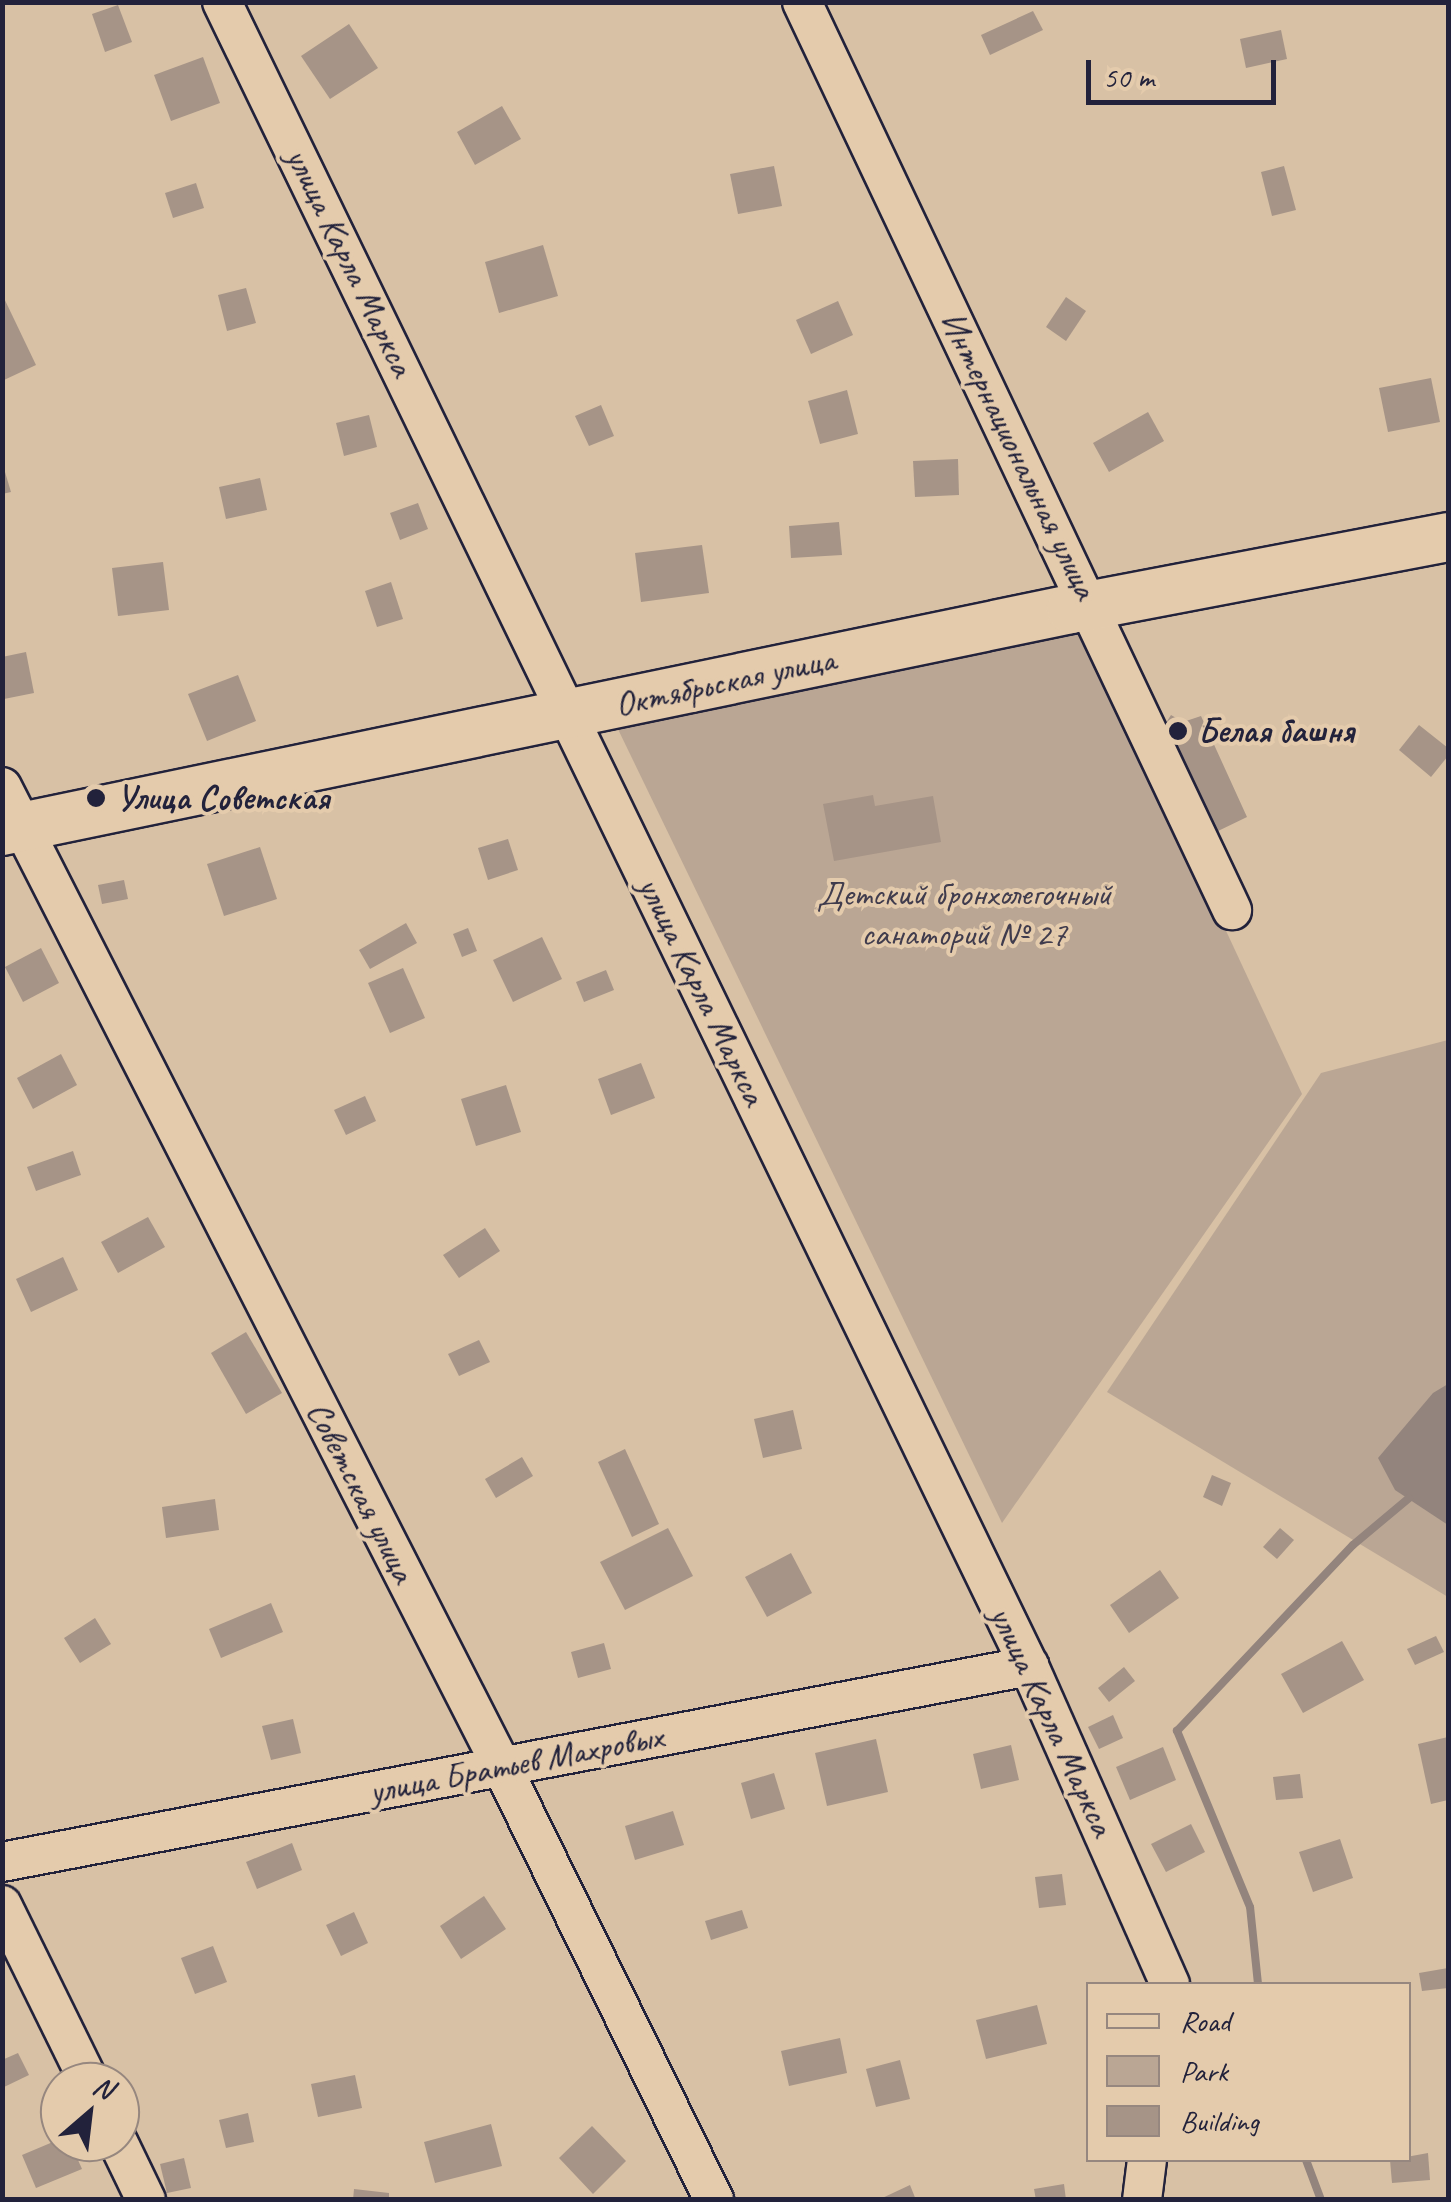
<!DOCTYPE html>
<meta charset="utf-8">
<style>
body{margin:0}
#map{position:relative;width:1451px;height:2202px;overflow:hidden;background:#d8c1a5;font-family:Caveat,sans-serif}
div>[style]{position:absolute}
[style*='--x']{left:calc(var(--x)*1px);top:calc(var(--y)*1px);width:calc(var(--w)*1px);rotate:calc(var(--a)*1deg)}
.green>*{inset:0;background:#baa694}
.water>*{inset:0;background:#93847d}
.stream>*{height:8px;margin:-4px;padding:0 4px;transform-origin:4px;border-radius:4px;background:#93847d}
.building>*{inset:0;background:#a69487}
.roads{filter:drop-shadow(2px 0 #22223b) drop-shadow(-2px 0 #22223b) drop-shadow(0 2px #22223b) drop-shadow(0 -2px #22223b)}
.minor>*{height:38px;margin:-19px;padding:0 19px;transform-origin:19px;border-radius:19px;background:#e4cbac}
.major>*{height:48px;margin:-24px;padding:0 24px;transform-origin:24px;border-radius:24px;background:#e4cbac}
.dots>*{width:28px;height:28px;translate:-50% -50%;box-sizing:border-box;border:5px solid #e4cbac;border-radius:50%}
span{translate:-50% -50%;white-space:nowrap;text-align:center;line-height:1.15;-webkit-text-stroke:8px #e4cbac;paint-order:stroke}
.street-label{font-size:35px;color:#22223b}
.poi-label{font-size:35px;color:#22223b;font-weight:700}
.left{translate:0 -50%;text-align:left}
.park-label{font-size:35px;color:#403c4d}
.frame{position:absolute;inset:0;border:5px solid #22223b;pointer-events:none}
.legend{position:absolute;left:1086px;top:1982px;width:325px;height:180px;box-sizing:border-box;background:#e4cbac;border:2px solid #96877f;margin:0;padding:12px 18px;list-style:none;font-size:30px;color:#22223b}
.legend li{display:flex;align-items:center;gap:20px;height:50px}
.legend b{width:50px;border:2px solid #96877f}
.north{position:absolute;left:40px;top:2062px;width:100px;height:100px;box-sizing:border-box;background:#e4cbac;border:2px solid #96877f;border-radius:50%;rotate:28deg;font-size:28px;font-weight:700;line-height:40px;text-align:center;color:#22223b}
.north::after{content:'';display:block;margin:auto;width:35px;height:45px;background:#22223b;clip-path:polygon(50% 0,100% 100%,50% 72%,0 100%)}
.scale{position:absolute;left:1086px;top:60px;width:190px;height:45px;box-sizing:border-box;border:5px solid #22223b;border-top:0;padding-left:12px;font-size:30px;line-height:35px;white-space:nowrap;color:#22223b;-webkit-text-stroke:8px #e4cbac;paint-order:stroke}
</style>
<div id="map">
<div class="green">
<i style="clip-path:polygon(1086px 630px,1302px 1094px,1002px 1523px,615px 723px)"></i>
<i style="clip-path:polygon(1448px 1040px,1448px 1597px,1107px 1392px,1321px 1073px)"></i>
</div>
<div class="water">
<i style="clip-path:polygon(1448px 1384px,1448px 1525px,1395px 1490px,1378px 1458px,1433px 1393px)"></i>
</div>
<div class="stream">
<i style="--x:1258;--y:1984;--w:77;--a:-95.9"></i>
<i style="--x:1250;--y:1907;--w:191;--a:-112.5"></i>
<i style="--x:1177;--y:1731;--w:256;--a:-46.6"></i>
<i style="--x:1353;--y:1545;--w:73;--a:-40"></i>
<i style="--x:1306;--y:2160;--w:43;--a:69.4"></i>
</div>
<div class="building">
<i style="clip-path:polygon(118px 5px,132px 42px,105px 52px,92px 14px)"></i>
<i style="clip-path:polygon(1033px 11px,1043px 30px,990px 55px,981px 35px)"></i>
<i style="clip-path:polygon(349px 24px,378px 68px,330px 99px,301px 56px)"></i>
<i style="clip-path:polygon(1281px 30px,1287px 59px,1246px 68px,1240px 39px)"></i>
<i style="clip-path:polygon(203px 57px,220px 103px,171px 121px,154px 75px)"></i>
<i style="clip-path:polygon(502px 106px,521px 139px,475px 165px,457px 132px)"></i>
<i style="clip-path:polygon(774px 166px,782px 206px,738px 214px,730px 174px)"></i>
<i style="clip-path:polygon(1284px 166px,1296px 210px,1272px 216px,1261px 172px)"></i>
<i style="clip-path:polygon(196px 183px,204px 208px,173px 218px,165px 193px)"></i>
<i style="clip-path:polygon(543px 245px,558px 296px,499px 313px,485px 262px)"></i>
<i style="clip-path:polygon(246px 288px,256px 323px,227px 331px,218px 295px)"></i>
<i style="clip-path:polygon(2px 294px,36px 365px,4px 380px,2px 377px)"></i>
<i style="clip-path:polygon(1066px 297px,1086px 311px,1066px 341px,1046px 327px)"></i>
<i style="clip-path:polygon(838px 301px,853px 335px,811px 354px,796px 320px)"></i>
<i style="clip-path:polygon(1431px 378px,1440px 422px,1388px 432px,1379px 388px)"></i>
<i style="clip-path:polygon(847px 390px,858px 434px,820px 444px,808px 401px)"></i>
<i style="clip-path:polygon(601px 405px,614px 436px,589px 446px,575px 416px)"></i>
<i style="clip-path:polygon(1148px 412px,1164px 441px,1109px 472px,1093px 443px)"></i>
<i style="clip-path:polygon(369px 415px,377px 447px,344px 456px,336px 423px)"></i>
<i style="clip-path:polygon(958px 459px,959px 495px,915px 497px,913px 461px)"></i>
<i style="clip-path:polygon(2px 462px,11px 492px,2px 494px)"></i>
<i style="clip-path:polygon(260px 478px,267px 510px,226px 519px,219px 487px)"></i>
<i style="clip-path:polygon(418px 503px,428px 529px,400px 540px,390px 513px)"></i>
<i style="clip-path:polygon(839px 522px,842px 555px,791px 558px,789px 526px)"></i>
<i style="clip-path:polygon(702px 545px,709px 593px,641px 602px,635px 553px)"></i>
<i style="clip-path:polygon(163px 562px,169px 610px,118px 616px,112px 568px)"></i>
<i style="clip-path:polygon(391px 582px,403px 619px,377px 627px,365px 591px)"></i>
<i style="clip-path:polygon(26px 652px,34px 693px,4px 699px,2px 657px)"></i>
<i style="clip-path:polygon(238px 675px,256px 721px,207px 741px,188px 694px)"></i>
<i style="clip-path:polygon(1171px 715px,1183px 722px,1201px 716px,1247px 817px,1216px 832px,1175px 741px,1162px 729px)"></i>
<i style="clip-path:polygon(1419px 725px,1448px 748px,1448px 756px,1431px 777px,1399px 750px)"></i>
<i style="clip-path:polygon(873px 795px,875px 806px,933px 796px,941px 842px,834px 861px,823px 804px)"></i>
<i style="clip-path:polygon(508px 839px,518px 870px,488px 880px,478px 848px)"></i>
<i style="clip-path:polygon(260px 847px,277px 899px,224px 916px,207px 864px)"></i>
<i style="clip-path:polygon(124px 880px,128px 899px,102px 904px,98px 885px)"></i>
<i style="clip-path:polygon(406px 923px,417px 943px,370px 969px,359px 950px)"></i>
<i style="clip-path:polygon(468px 928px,477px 951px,462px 957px,453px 934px)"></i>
<i style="clip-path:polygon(542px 937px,562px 979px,513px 1002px,493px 960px)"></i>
<i style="clip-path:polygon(41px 948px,59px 983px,23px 1002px,5px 967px)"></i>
<i style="clip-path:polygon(403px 968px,425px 1018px,390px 1033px,368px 983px)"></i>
<i style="clip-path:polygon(606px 970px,614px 990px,584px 1002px,576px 982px)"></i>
<i style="clip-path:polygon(61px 1054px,77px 1085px,33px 1109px,17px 1078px)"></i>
<i style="clip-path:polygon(641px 1063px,655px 1098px,611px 1115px,598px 1079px)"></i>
<i style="clip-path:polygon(506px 1085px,521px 1132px,476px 1146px,461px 1099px)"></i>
<i style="clip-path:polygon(365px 1096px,376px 1121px,346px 1135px,334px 1110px)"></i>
<i style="clip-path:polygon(73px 1151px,81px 1175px,36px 1191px,27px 1167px)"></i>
<i style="clip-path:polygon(148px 1217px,165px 1247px,118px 1273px,101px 1242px)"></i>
<i style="clip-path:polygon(485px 1228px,500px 1251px,459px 1278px,443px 1255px)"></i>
<i style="clip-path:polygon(63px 1257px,78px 1290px,31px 1312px,16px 1279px)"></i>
<i style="clip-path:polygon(246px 1332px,282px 1393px,246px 1414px,211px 1353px)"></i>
<i style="clip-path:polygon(479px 1340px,490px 1362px,459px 1376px,448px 1354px)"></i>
<i style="clip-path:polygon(793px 1410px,802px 1449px,763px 1458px,754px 1419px)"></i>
<i style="clip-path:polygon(625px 1449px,659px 1524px,632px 1537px,598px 1462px)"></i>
<i style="clip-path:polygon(522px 1457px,533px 1476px,496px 1498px,485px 1479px)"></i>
<i style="clip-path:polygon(1212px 1475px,1231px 1483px,1222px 1506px,1203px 1497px)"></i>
<i style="clip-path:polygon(215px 1499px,219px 1530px,166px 1538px,162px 1507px)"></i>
<i style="clip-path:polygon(668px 1528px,693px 1576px,625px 1610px,600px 1562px)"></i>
<i style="clip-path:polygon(1280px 1528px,1294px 1540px,1277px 1559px,1263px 1547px)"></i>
<i style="clip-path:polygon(791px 1553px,812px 1593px,767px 1617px,745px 1577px)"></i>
<i style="clip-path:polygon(1160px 1570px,1179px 1598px,1129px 1633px,1110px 1605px)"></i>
<i style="clip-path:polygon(271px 1603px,283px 1632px,221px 1658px,209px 1629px)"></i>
<i style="clip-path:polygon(95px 1618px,111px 1644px,80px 1663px,64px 1638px)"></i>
<i style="clip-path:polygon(1436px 1636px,1444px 1652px,1415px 1665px,1407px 1649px)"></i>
<i style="clip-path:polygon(1342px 1641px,1364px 1680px,1303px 1713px,1281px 1674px)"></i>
<i style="clip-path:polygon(604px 1643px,611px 1669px,578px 1678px,571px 1652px)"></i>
<i style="clip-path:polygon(1124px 1667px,1135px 1681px,1109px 1702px,1098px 1688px)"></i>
<i style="clip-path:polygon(1113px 1715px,1123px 1738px,1099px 1749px,1088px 1727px)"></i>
<i style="clip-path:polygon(293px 1719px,301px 1753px,271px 1760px,262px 1726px)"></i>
<i style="clip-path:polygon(1448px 1737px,1448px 1800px,1431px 1804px,1418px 1744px)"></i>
<i style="clip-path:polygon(876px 1739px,888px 1792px,827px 1806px,815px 1753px)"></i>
<i style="clip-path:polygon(1011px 1745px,1019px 1780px,981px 1789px,973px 1754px)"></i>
<i style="clip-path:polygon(1163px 1747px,1176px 1780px,1130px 1800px,1116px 1767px)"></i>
<i style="clip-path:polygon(774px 1773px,785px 1809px,751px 1819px,741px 1783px)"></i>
<i style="clip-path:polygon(1300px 1774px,1303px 1798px,1276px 1800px,1273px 1777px)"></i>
<i style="clip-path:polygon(673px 1811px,684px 1845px,635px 1860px,625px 1826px)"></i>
<i style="clip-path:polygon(1191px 1824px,1205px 1852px,1166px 1872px,1151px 1844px)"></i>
<i style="clip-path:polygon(1340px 1839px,1353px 1878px,1313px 1892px,1299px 1852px)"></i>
<i style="clip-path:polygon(292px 1843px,302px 1870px,257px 1889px,246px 1862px)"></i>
<i style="clip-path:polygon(1062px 1874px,1066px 1905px,1039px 1908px,1035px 1877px)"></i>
<i style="clip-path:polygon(484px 1896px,506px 1929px,461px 1959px,440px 1926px)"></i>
<i style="clip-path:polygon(742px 1910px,748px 1928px,711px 1940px,705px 1921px)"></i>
<i style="clip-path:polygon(354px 1912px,368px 1943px,341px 1956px,326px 1925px)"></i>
<i style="clip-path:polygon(213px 1946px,227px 1982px,195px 1994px,181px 1958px)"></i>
<i style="clip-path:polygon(1448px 1968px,1448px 1988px,1422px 1991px,1419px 1973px)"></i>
<i style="clip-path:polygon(1037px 2005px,1047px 2044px,986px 2059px,976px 2020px)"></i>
<i style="clip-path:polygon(840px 2038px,847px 2073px,789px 2086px,781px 2051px)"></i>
<i style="clip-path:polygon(18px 2053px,29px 2075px,2px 2088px,2px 2060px)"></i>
<i style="clip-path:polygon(900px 2060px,910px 2099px,876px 2107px,866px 2069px)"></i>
<i style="clip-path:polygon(355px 2075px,362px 2108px,318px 2117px,311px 2084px)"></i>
<i style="clip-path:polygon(248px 2113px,254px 2142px,226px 2148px,219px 2120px)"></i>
<i style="clip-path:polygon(491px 2124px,502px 2166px,435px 2183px,424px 2142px)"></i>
<i style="clip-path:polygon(592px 2126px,626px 2161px,593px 2194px,559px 2158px)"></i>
<i style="clip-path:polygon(60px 2139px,70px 2142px,82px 2169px,36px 2188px,22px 2155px)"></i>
<i style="clip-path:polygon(1428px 2153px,1430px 2180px,1392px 2183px,1390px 2160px)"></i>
<i style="clip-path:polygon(184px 2158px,191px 2188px,167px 2193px,160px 2164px)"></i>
<i style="clip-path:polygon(1064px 2184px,1066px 2200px,1036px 2200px,1034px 2189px)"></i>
<i style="clip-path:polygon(910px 2185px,916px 2200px,878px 2200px)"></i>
<i style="clip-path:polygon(354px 2189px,389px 2193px,389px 2200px,353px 2200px)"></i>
</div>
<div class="roads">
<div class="minor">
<i style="--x:222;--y:2;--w:1849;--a:64.13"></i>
<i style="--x:1029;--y:1666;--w:348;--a:66.1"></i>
<i style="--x:802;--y:2;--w:1005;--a:64.66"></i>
<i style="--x:2;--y:787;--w:1100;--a:62.97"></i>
<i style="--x:502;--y:1767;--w:482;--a:63.9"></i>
<i style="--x:2;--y:1862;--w:1046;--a:-10.8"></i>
<i style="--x:2;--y:1905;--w:197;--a:63.8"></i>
<i style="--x:118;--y:2142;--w:64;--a:64.2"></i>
<i style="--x:1142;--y:2200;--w:40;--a:-82.9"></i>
</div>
<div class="major">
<i style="--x:2;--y:831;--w:1092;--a:-11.73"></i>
<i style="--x:1071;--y:609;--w:384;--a:-10.8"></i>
</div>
</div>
<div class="dots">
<i style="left:1178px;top:731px;background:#22223b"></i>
<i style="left:96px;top:798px;background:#22223b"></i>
</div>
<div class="street-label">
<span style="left:350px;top:262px;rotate:64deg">улица Карла Маркса</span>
<span style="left:1019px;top:455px;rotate:64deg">Интернациональная улица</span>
<span style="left:725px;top:682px;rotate:-12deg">Октябрьская улица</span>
<span style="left:702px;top:991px;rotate:64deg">улица Карла Маркса</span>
<span style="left:361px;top:1492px;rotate:63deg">Советская улица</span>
<span style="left:1052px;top:1721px;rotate:65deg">улица Карла Маркса</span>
<span style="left:516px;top:1764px;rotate:-11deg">улица Братьев Махровых</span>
</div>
<div class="poi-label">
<span class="left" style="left:1198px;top:731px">Белая башня</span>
<span class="left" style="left:116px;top:798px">Улица Советская</span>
</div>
<div class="park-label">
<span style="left:964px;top:914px">Детский бронхолегочный<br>санаторий № 27</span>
</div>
<div class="frame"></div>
<ul class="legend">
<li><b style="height:12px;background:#e4cbac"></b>Road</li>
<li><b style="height:28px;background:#baa694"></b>Park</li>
<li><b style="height:28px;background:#a69487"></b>Building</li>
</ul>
<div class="north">N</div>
<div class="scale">50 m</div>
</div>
